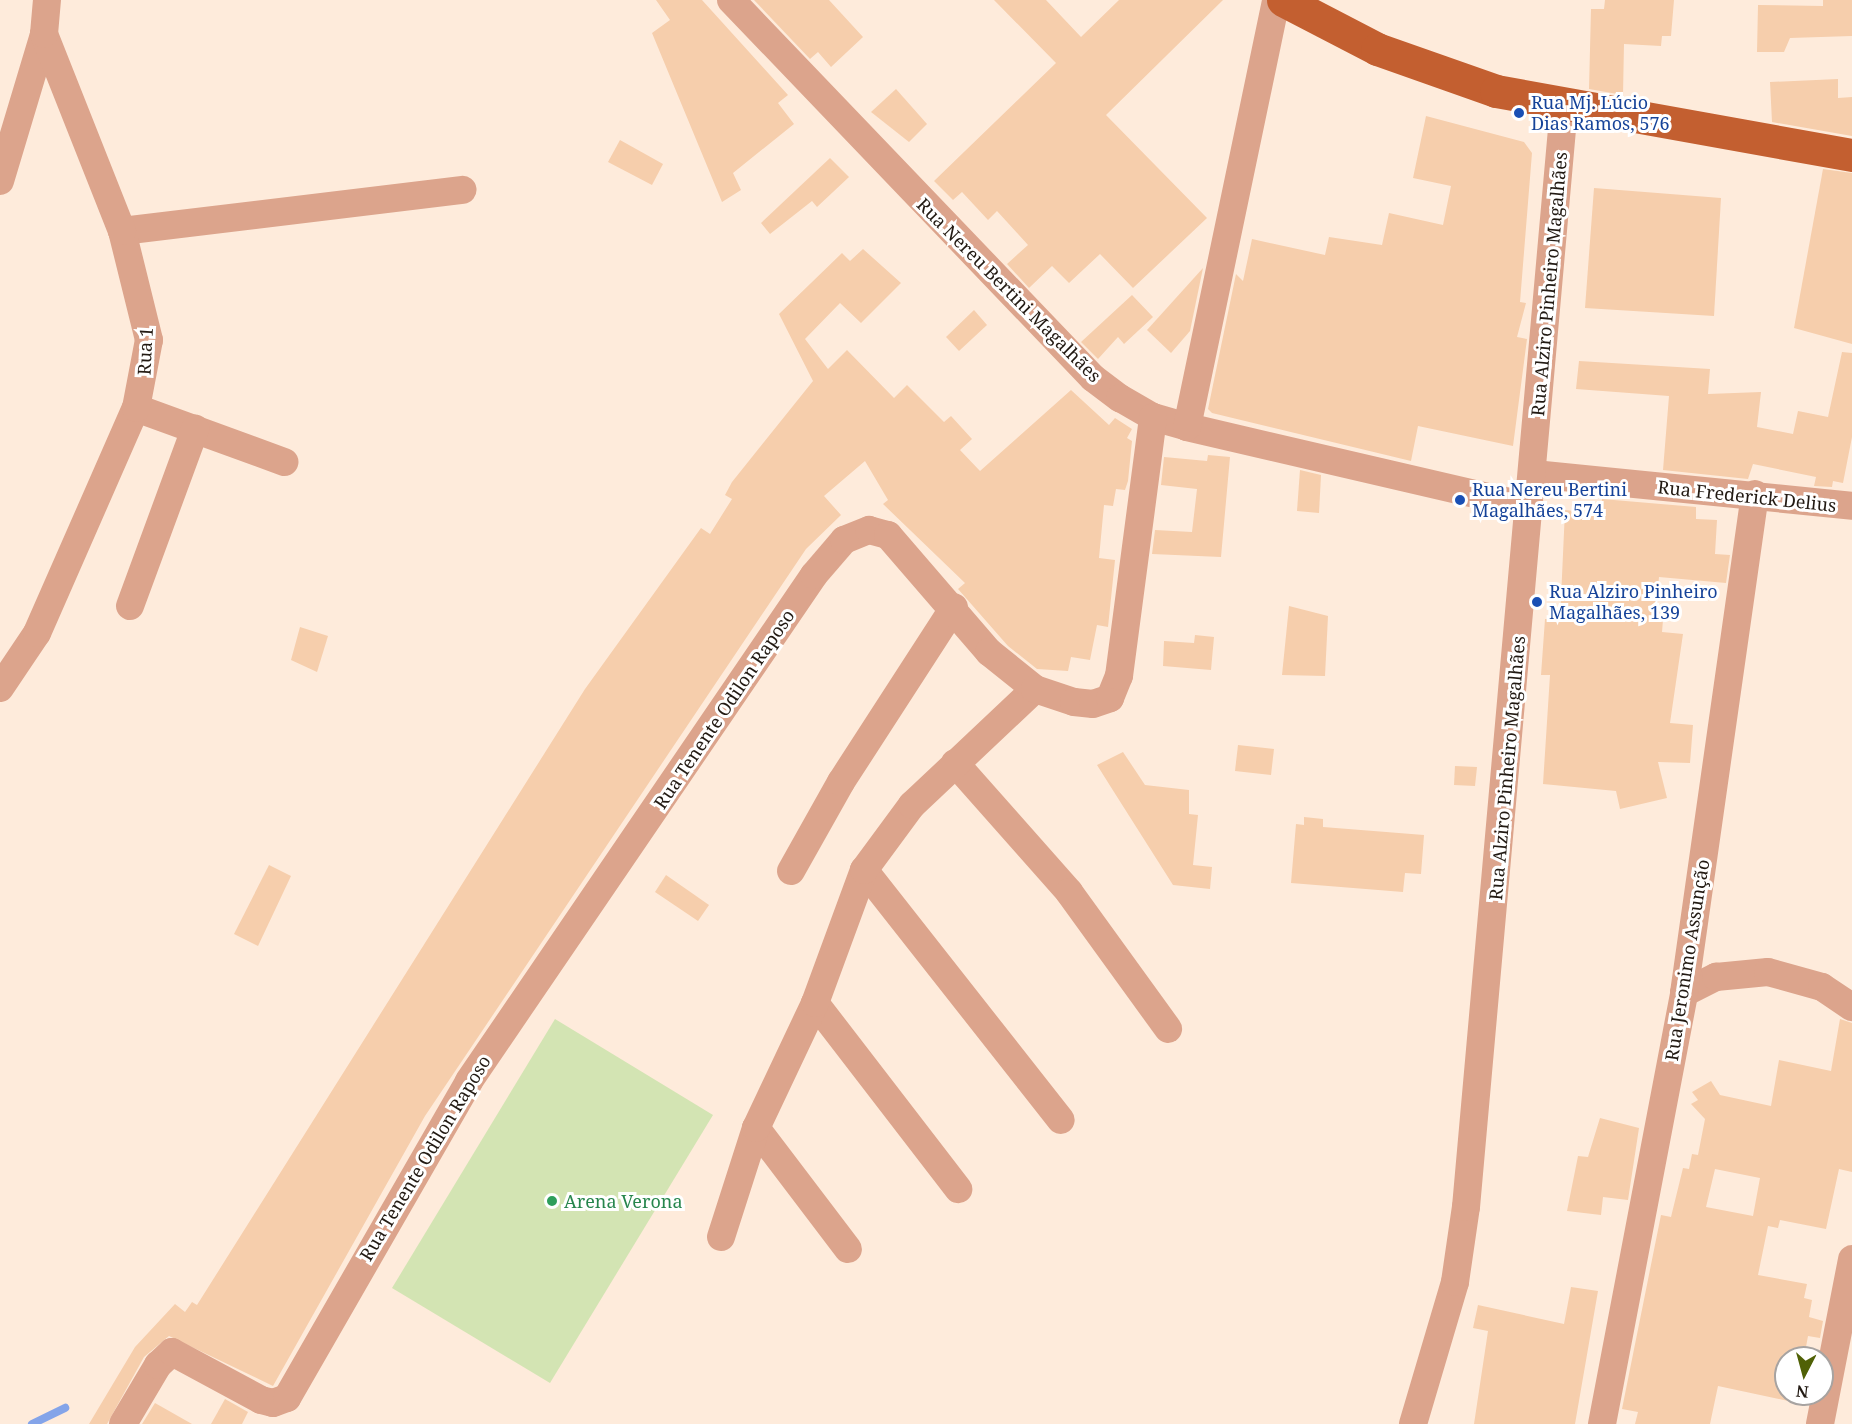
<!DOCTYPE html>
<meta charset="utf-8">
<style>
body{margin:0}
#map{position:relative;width:1852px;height:1424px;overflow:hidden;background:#feebdb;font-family:"Noto Serif",serif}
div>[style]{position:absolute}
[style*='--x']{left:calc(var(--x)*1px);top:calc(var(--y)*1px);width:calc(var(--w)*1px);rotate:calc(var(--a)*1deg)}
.green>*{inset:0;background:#d3e4b3}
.stream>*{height:8px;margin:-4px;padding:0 4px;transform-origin:4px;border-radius:4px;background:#84a4e9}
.building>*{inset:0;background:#f6ceac}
.minor>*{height:28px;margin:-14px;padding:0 14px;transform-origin:14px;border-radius:14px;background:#dca48c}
.major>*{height:33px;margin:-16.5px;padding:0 16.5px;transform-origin:16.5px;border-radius:16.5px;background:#c35f30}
.dots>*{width:16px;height:16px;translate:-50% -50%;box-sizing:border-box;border:3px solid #fff;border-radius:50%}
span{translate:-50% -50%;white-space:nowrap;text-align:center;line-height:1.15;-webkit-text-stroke:6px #fff;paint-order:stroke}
.transit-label{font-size:18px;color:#164399}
.left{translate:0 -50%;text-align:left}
.street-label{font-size:18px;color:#221a13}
.leisure-label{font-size:18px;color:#27864d}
.north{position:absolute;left:1774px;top:1346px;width:60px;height:60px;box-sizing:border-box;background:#fff;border:2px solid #a7a3a1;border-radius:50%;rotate:186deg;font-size:16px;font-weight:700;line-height:24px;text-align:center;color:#221a13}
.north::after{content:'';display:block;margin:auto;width:21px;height:27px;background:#506106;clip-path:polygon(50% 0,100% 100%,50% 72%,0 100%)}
</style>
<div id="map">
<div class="green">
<i style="clip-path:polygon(555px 1019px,713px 1115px,550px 1383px,392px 1288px)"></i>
</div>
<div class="stream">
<i style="--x:32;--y:1424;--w:37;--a:-26"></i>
</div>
<div class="building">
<i style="clip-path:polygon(656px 0,702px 0,788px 95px,778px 103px,794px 124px,733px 173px,741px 190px,722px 202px,652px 33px,670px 20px)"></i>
<i style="clip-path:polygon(754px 0,829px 0,863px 37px,831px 67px,818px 52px,810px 59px)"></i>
<i style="clip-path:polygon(994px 0,1046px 0,1081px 37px,1119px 0,1223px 0,1106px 115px,1207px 218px,1133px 288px,1100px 254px,1069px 283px,1052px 266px,1029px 288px,1007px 264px,1028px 245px,997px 211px,988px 220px,962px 192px,953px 200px,934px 181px,1056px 63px)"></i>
<i style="clip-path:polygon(1605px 0,1674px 0,1671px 36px,1662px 36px,1661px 46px,1624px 44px,1623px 95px,1589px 89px,1591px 9px,1604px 9px)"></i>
<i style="clip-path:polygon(1823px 0,1852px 0,1852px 36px,1790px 38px,1784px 52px,1757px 52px,1758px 5px,1823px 6px)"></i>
<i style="clip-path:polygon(1838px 79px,1838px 98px,1852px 97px,1852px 136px,1772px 122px,1770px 82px)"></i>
<i style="clip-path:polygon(896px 89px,927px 124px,909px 142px,871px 112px)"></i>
<i style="clip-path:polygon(1426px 116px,1524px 142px,1532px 153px,1520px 302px,1526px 303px,1517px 337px,1527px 339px,1513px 446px,1418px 426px,1411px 461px,1212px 413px,1208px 409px,1236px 274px,1243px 281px,1252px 239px,1325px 255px,1329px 237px,1382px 245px,1389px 213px,1443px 225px,1451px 186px,1413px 178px)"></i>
<i style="clip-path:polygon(620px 140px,663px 164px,652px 185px,608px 162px)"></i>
<i style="clip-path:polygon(830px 158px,849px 177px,817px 207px,812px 201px,770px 234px,761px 223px)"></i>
<i style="clip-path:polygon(1823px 169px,1852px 173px,1852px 344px,1794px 328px)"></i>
<i style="clip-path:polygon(1594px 188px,1721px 198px,1714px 316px,1585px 308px)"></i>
<i style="clip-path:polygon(863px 249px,901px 283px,861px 323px,840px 303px,805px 339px,828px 369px,847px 350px,894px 398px,907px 385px,944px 422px,951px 416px,972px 439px,960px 450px,980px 471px,1071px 390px,1109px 425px,1115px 418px,1132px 429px,1127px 438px,1132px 441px,1128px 481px,1125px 490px,1116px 489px,1113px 506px,1104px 505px,1099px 558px,1115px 560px,1108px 627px,1097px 625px,1090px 660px,1071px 657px,1068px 671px,1037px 669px,1008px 646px,958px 589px,965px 583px,883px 504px,888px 500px,865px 461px,824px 496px,841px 515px,806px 549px,425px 1116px,273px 1386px,169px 1336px,144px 1357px,107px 1424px,89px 1424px,135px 1347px,175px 1304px,185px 1312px,192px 1302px,197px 1305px,585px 689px,701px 528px,710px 534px,732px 499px,725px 495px,732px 482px,813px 381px,779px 314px,842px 253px,850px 261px)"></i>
<i style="clip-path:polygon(1203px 268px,1190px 331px,1171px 353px,1147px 330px)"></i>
<i style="clip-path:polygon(1132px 295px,1153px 317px,1124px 344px,1118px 337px,1098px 359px,1081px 342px)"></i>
<i style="clip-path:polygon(974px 310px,987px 325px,959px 351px,946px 337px)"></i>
<i style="clip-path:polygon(1842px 352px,1852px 353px,1852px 437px,1843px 483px,1833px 481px,1832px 487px,1814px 486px,1816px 477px,1753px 464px,1748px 479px,1663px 470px,1669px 396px,1576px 389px,1579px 361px,1710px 369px,1708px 394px,1761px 392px,1757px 427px,1793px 434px,1798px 411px,1828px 417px)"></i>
<i style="clip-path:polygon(1208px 455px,1230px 457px,1221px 557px,1152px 554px,1155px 530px,1192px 532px,1197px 489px,1161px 485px,1164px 457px,1207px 461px)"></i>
<i style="clip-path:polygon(1300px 470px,1321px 475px,1319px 513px,1297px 511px)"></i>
<i style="clip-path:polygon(1602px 499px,1696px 507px,1696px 519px,1717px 520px,1715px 554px,1730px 555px,1726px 583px,1659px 577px,1655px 619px,1663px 620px,1662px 632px,1683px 634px,1670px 723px,1693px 725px,1690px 763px,1658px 762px,1667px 798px,1620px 809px,1616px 791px,1543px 784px,1550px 675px,1541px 675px,1545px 619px,1560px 620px,1565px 510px,1601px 514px)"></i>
<i style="clip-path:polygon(1289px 606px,1328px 616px,1325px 676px,1282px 675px)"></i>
<i style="clip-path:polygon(300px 627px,328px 636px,317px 672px,291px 660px)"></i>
<i style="clip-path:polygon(1195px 635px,1214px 637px,1211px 670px,1163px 666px,1164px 641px,1194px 643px)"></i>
<i style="clip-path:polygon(1238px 745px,1274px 749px,1271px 775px,1235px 771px)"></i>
<i style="clip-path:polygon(1123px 752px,1145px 785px,1189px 790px,1189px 814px,1198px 815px,1193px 865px,1212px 867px,1210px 889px,1173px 885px,1114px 792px,1097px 765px)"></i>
<i style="clip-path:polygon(1455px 766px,1477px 767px,1475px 786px,1454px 785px)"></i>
<i style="clip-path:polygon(1304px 817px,1323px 819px,1323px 827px,1424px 835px,1421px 874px,1405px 873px,1403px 892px,1291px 883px,1296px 824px,1304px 825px)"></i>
<i style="clip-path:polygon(269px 865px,291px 876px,258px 946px,234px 934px)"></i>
<i style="clip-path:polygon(666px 875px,709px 905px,698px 921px,655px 892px)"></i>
<i style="clip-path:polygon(evenodd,1840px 1019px,1852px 1023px,1852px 1172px,1839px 1169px,1826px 1229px,1780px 1220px,1778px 1228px,1768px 1226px,1758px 1275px,1807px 1284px,1804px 1298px,1812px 1300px,1809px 1317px,1823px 1321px,1820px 1338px,1808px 1336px,1804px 1358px,1786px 1358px,1786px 1394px,1795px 1394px,1793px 1402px,1718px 1386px,1710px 1424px,1635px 1424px,1638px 1412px,1622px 1409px,1661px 1215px,1671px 1217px,1683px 1168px,1689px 1169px,1692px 1154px,1698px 1155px,1705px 1119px,1691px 1104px,1698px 1100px,1692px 1092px,1711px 1081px,1720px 1095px,1771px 1106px,1779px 1060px,1831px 1071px,1840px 1019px,1715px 1169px,1760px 1178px,1753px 1216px,1706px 1207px,1715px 1169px)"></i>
<i style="clip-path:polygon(1600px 1118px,1639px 1128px,1628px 1200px,1603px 1197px,1601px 1215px,1567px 1211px,1578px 1156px,1588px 1157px)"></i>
<i style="clip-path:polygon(1571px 1287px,1598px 1291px,1575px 1424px,1474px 1424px,1488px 1331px,1473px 1328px,1478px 1305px,1564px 1324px)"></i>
<i style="clip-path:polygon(225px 1399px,248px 1412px,242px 1424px,211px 1424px)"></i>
<i style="clip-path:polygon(155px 1403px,192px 1424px,142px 1424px)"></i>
</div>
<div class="minor">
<i style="--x:731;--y:0;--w:523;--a:46.24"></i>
<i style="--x:1093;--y:378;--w:34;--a:37"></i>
<i style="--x:1120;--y:398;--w:38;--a:30"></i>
<i style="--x:1153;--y:417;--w:35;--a:16"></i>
<i style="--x:1187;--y:427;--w:353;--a:13.1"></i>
<i style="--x:0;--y:181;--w:153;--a:-73.3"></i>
<i style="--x:122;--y:231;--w:343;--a:-6.9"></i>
<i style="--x:136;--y:408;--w:158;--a:20"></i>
<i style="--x:1187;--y:427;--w:436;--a:-78.2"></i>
<i style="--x:1534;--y:474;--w:320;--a:5.7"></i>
<i style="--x:130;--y:606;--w:189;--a:-69.8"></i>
<i style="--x:0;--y:688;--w:66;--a:-56.1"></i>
<i style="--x:37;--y:633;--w:246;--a:-66.3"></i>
<i style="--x:136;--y:408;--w:69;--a:-79.2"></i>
<i style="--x:149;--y:340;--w:112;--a:-103.9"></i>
<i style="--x:122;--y:231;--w:212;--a:-111.6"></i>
<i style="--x:44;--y:34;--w:34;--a:-85"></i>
<i style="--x:955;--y:763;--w:172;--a:48.5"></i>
<i style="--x:1069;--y:892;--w:169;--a:54.1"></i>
<i style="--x:864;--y:870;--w:318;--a:51.8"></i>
<i style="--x:791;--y:871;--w:102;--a:-60.7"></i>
<i style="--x:841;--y:782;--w:208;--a:-57.1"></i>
<i style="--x:1684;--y:993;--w:36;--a:-27"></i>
<i style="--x:1716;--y:977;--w:52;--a:-5.5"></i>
<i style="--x:1768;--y:972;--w:56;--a:15.5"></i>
<i style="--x:1822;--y:987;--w:36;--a:34"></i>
<i style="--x:815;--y:1003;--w:235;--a:52.4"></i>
<i style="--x:756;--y:1128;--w:152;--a:52.8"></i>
<i style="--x:721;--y:1237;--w:114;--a:-72.2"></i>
<i style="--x:756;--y:1128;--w:138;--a:-64.7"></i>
<i style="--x:815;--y:1003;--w:142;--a:-69.8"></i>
<i style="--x:864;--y:870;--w:81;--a:-53.6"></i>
<i style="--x:912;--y:805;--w:169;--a:-43.3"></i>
<i style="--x:123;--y:1424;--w:69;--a:-59.3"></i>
<i style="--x:158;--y:1365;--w:19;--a:-43"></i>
<i style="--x:172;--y:1352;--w:101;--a:28.3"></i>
<i style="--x:261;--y:1400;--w:12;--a:14"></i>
<i style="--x:273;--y:1403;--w:15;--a:-20"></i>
<i style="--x:287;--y:1398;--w:366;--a:-60.1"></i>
<i style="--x:469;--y:1081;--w:612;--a:-55.71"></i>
<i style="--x:814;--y:575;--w:46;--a:-49.4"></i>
<i style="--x:844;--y:540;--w:27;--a:-22"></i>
<i style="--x:869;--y:530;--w:20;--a:15"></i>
<i style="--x:888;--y:535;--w:155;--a:49.2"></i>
<i style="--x:989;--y:652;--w:59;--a:38.8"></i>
<i style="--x:1035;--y:689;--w:41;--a:18.4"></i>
<i style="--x:1074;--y:702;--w:19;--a:6"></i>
<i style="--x:1093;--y:704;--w:18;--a:-19"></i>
<i style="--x:1110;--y:698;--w:24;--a:-68"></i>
<i style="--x:1119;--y:676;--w:261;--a:-82.5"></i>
<i style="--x:1413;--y:1424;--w:148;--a:-73.5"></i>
<i style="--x:1455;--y:1282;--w:76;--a:-81.7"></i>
<i style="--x:1466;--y:1207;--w:1105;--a:-84.91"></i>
<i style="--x:1602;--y:1424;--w:439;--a:-79.2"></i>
<i style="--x:1684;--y:993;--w:504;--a:-81.9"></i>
<i style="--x:1820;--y:1424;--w:168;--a:-79"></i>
</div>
<div class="major">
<i style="--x:1283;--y:0;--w:106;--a:27.5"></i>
<i style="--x:1377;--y:49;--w:126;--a:19.4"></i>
<i style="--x:1496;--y:91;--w:362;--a:10.2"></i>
</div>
<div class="dots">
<i style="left:1519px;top:113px;background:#1a4fb4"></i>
<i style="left:1460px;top:500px;background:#1a4fb4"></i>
<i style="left:1537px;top:602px;background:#1a4fb4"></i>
<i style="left:552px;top:1201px;background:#2e9e5b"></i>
</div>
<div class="transit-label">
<span class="left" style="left:1531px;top:113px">Rua Mj. Lúcio<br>Dias Ramos, 576</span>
<span class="left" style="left:1472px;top:500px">Rua Nereu Bertini<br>Magalhães, 574</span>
<span class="left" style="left:1549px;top:602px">Rua Alziro Pinheiro<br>Magalhães, 139</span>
</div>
<div class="street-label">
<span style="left:1549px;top:284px;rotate:-85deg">Rua Alziro Pinheiro Magalhães</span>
<span style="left:1009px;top:290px;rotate:45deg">Rua Nereu Bertini Magalhães</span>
<span style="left:145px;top:351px;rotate:-87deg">Rua 1</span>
<span style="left:1747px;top:496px;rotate:6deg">Rua Frederick Delius</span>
<span style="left:724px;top:709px;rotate:-56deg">Rua Tenente Odilon Raposo</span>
<span style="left:1507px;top:768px;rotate:-85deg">Rua Alziro Pinheiro Magalhães</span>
<span style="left:1687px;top:960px;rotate:-81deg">Rua Jeronimo Assunção</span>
<span style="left:425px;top:1158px;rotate:-59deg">Rua Tenente Odilon Raposo</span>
</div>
<div class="leisure-label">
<span class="left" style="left:564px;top:1201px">Arena Verona</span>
</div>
<div class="north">N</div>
</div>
